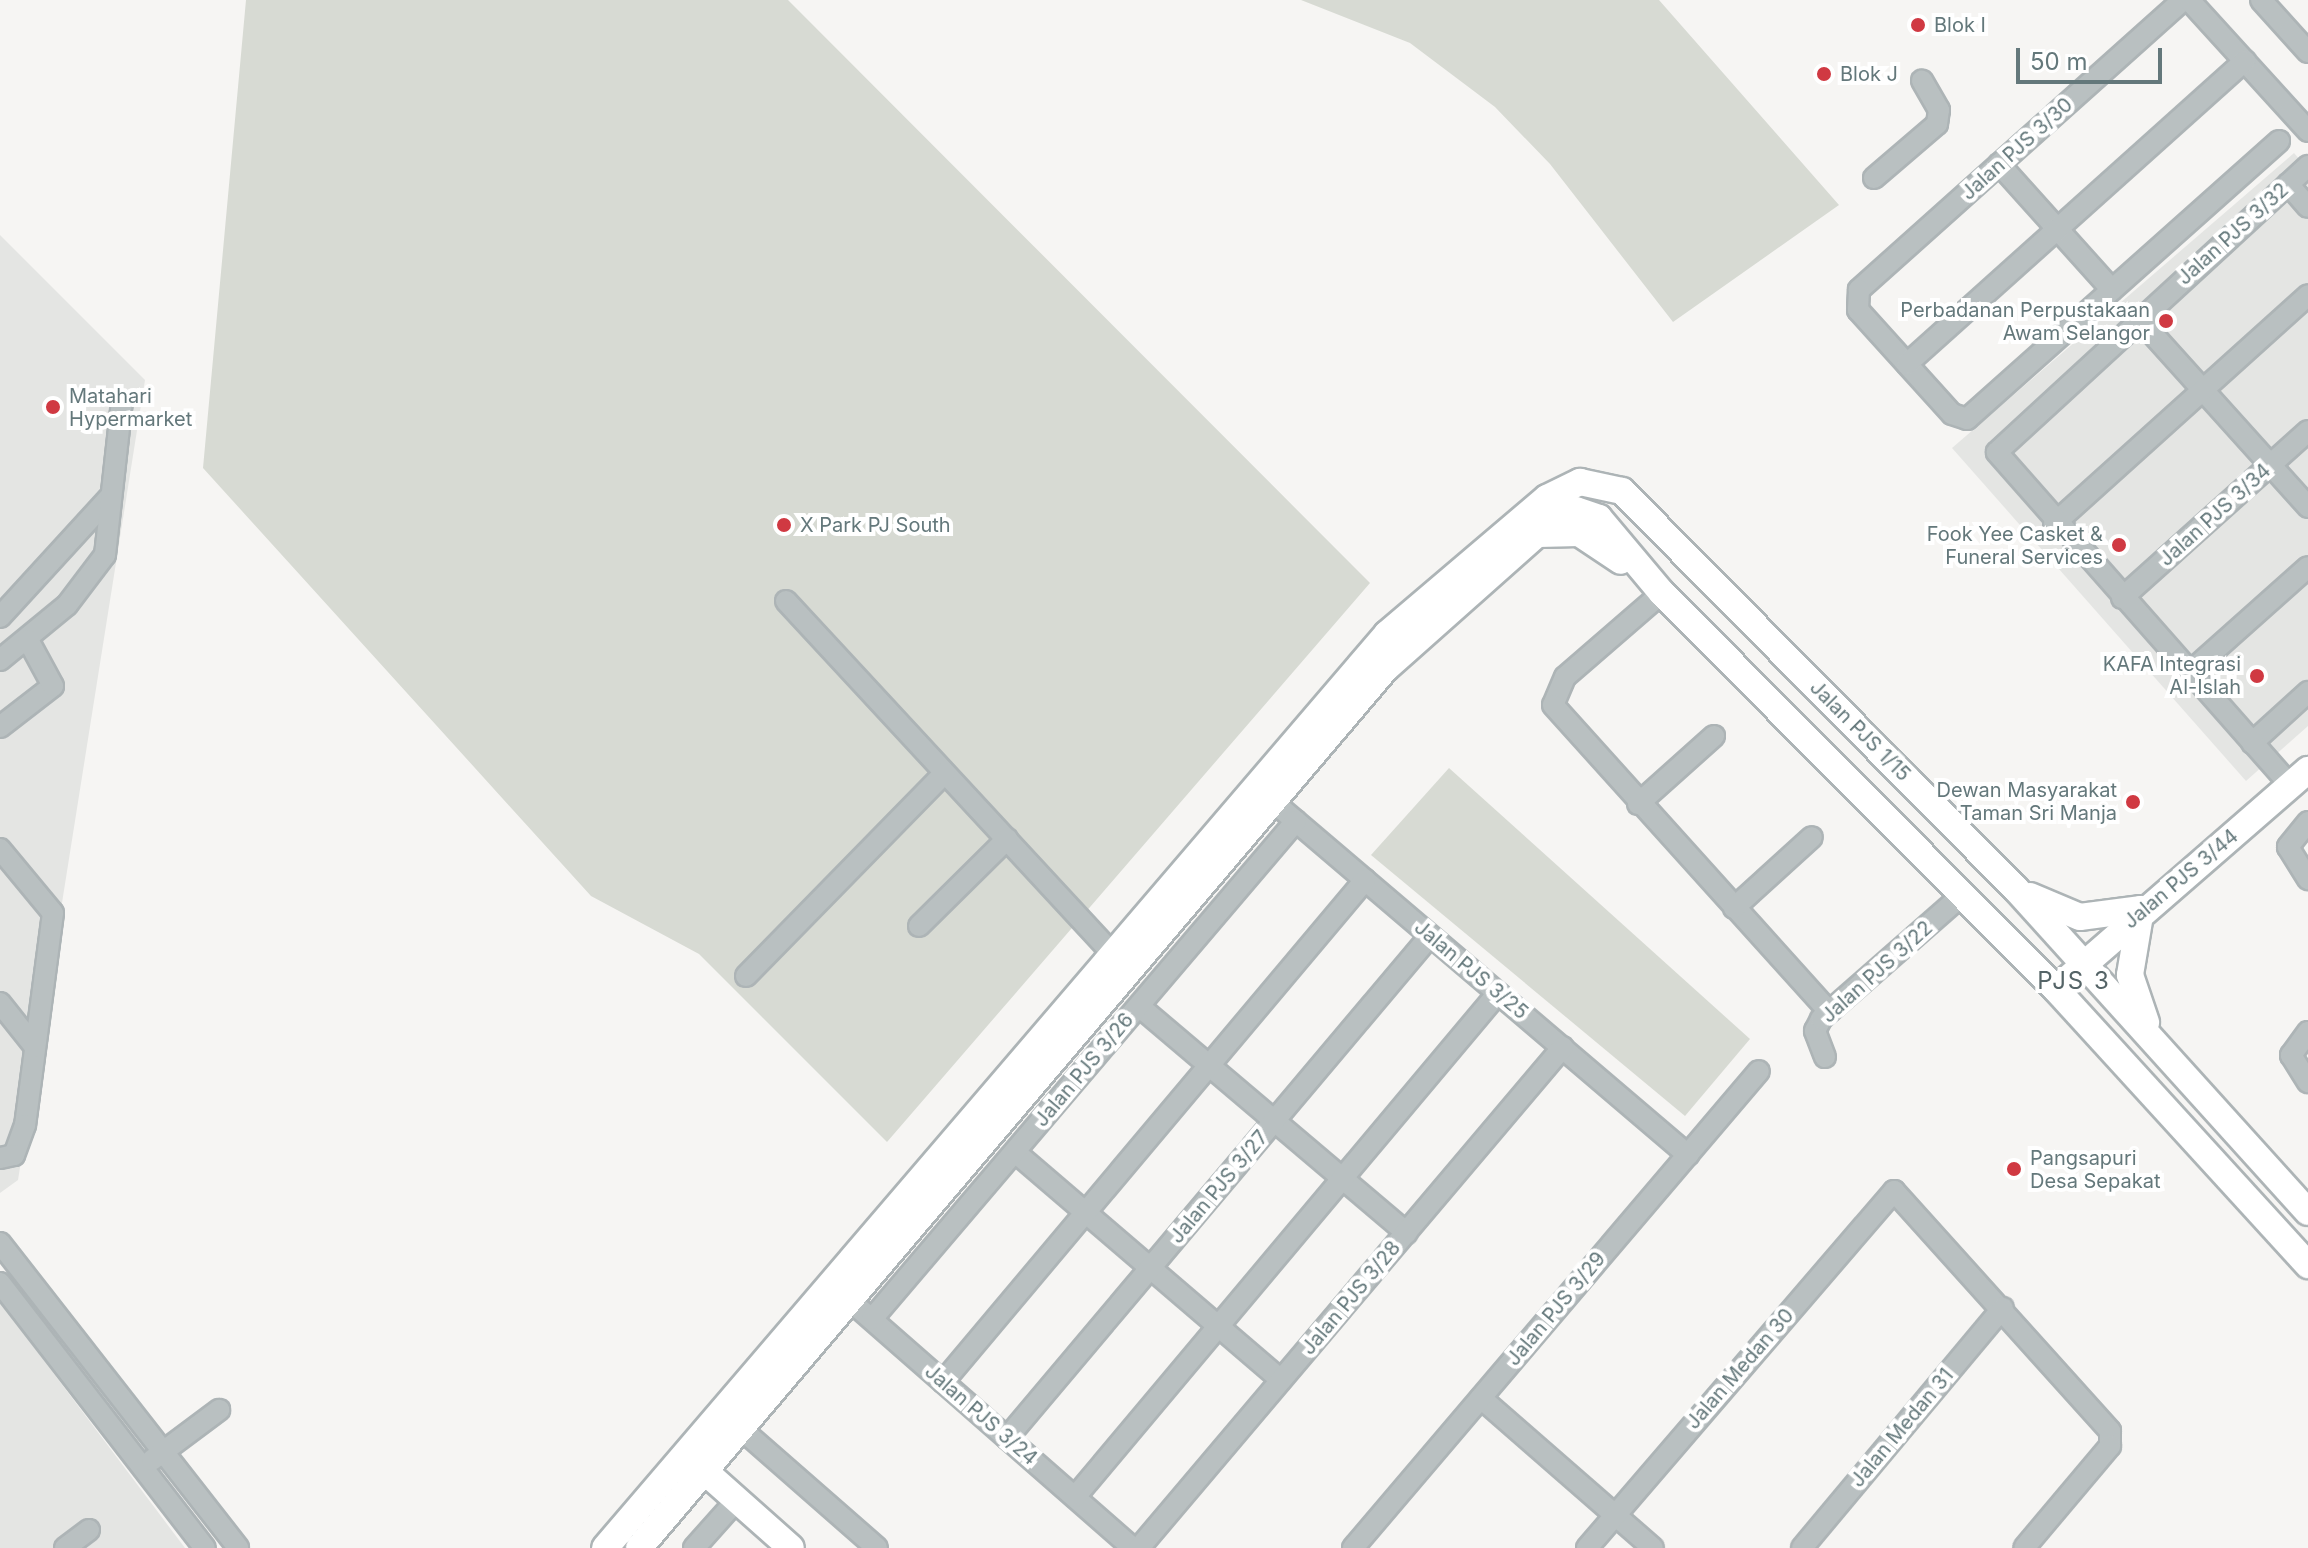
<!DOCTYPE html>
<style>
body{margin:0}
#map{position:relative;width:2308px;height:1548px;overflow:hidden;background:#f6f5f3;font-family:Inter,sans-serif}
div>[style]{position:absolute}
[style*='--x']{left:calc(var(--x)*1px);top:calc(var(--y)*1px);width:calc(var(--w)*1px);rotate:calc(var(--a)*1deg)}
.built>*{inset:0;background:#e4e5e3}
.green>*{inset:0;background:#d7dad3}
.roads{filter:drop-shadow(2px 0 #adb4b6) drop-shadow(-2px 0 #adb4b6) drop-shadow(0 2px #adb4b6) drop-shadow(0 -2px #adb4b6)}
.minor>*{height:20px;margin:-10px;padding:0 10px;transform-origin:10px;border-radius:10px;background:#b9c0c1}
.major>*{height:26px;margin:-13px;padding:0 13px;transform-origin:13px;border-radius:13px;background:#fff}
.dots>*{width:22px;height:22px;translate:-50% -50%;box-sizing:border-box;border:4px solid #fff;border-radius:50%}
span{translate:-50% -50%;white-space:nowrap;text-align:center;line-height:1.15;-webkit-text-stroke:8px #fff;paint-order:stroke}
.poi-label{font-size:20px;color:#64787b}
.left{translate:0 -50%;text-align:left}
.right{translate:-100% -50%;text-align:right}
.street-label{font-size:20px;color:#64787b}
.quarter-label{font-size:24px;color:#556467;letter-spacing:2px}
.scale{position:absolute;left:2016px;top:48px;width:146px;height:36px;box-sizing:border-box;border:4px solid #64787b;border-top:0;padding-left:10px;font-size:24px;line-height:28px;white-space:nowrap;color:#64787b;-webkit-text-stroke:6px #fff;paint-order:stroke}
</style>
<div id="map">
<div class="built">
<i style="clip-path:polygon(2294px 153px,2308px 169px,2308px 726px,2246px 781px,1952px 448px)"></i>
<i style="clip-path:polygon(0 235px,145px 380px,18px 1180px,0 1193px)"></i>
<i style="clip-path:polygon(0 1302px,185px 1548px,0 1548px)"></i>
</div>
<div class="green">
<i style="clip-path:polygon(246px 0,788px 0,1370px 583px,887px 1142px,699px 954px,591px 896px,203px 468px)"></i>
<i style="clip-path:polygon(1301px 0,1659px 0,1839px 205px,1673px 322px,1550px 164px,1495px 107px,1410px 43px)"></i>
<i style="clip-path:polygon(1449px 768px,1750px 1039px,1685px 1116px,1371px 855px)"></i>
</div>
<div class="roads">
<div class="minor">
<i style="--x:2183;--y:0;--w:435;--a:138.2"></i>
<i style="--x:1859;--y:290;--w:20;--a:93"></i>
<i style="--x:1858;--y:310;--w:140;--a:47.9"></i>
<i style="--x:1952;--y:414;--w:16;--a:18"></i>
<i style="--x:1967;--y:419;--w:418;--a:-41.7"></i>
<i style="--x:2189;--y:0;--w:177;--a:47.7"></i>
<i style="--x:2261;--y:0;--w:70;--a:47.9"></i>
<i style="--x:1999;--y:164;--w:169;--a:48.1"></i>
<i style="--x:1874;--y:178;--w:83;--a:-40.6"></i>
<i style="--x:1937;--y:124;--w:14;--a:-82"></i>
<i style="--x:1939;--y:110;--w:34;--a:-120"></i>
<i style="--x:2288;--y:184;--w:30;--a:49"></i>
<i style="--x:2139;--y:319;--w:253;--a:48"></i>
<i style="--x:1907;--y:364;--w:454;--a:-41.9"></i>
<i style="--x:2054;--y:524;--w:342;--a:-42"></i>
<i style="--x:1662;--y:593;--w:128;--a:139.1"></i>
<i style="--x:1565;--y:677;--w:30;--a:113"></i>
<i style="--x:1553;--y:705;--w:413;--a:48"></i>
<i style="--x:2122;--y:598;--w:250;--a:-41.9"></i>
<i style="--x:786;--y:601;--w:478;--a:47.2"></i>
<i style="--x:0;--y:617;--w:164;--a:-47.5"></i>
<i style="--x:0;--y:660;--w:87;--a:-39.4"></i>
<i style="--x:67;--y:605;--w:63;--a:-52.8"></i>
<i style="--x:105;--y:555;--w:155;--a:-83.7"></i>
<i style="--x:2189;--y:673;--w:159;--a:-41.7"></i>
<i style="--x:0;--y:727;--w:67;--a:-37.7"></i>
<i style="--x:53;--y:686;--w:52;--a:-118.5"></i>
<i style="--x:2252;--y:743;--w:76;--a:-42.3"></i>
<i style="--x:2291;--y:786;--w:445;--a:-131.4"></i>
<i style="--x:1997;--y:452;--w:423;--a:-42.6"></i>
<i style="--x:1264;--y:794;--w:557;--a:40.41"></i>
<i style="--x:1638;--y:804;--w:102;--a:-41.8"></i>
<i style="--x:2308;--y:822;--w:32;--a:129"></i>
<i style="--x:2288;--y:847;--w:38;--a:58"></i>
<i style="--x:0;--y:849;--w:83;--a:50.4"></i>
<i style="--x:53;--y:913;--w:214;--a:97.5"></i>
<i style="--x:25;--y:1125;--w:32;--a:110"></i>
<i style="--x:14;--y:1155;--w:14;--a:168"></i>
<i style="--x:1734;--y:908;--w:105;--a:-42.3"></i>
<i style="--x:919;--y:926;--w:124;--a:-44.7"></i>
<i style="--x:746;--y:976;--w:284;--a:-45.6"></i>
<i style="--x:0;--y:1003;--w:56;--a:51.5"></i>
<i style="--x:1139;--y:1006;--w:351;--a:40.3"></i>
<i style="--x:2308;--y:1032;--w:29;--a:126"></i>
<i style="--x:2291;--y:1055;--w:32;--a:58"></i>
<i style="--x:1825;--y:1057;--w:28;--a:-111"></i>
<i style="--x:1815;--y:1031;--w:13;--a:-63"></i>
<i style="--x:1821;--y:1019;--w:186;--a:-41.3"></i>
<i style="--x:1015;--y:1152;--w:350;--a:40.6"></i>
<i style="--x:0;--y:1243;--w:387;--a:52"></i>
<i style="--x:0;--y:1283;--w:335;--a:52.3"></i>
<i style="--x:838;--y:1290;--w:392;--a:41.2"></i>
<i style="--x:872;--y:1319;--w:654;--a:-49.59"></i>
<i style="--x:943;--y:1382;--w:656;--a:-49.95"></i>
<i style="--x:1481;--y:1398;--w:228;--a:41.1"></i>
<i style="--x:740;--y:1428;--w:182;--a:41.2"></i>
<i style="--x:1007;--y:1438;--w:656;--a:-49.88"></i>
<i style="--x:152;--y:1460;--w:84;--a:-36.7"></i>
<i style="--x:1075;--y:1497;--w:658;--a:-49.99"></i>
<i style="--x:65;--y:1548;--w:30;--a:-37"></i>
<i style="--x:694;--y:1548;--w:63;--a:-48.2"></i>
<i style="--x:1139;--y:1548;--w:656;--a:-49.76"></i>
<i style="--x:1353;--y:1548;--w:626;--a:-49.6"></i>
<i style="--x:1587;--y:1548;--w:471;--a:-49.3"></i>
<i style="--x:1894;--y:1191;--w:323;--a:48"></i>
<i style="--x:2110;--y:1431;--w:15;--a:90"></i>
<i style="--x:2110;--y:1446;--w:133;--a:130.1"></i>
<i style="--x:1802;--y:1548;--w:313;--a:-50.1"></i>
</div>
<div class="major">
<i style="--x:1538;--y:534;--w:41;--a:-1.4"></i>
<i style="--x:1579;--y:533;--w:50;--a:33.7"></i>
<i style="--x:2030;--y:896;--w:54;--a:22.8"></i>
<i style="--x:2080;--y:917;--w:62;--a:-7.5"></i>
<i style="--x:2141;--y:909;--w:67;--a:99.5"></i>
<i style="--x:2130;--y:975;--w:50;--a:71.2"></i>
<i style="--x:2056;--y:989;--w:334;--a:-41"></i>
<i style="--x:692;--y:1460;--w:132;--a:41.6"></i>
<i style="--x:605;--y:1548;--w:1203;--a:-49.45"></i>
<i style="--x:1387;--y:634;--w:210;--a:-40.4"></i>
<i style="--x:1547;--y:498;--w:37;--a:-26"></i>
<i style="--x:1580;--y:482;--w:43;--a:12.1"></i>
<i style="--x:1622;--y:491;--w:560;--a:45.29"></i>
<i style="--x:2016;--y:889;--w:435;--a:47.9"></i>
<i style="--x:639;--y:1548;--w:1153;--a:-49.68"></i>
<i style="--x:1385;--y:669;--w:225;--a:-41.6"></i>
<i style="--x:1553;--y:520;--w:25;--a:-23"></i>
<i style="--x:1576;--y:510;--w:24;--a:19"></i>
<i style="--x:1599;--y:518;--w:98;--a:50"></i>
<i style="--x:1662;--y:593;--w:559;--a:45.15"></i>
<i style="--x:2056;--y:989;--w:374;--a:47.6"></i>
</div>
</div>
<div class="dots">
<i style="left:1918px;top:25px;background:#d03942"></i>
<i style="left:1824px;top:74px;background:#d03942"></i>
<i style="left:2166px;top:321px;background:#d03942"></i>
<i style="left:53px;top:407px;background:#d03942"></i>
<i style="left:784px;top:525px;background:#d03942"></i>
<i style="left:2119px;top:545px;background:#d03942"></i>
<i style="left:2257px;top:676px;background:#d03942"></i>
<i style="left:2133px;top:802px;background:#d03942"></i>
<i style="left:2014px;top:1169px;background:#d03942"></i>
</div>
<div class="poi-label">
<span class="left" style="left:1934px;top:25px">Blok I</span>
<span class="left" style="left:1840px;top:74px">Blok J</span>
<span class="right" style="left:2150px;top:322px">Perbadanan Perpustakaan<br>Awam Selangor</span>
<span class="left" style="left:69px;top:408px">Matahari<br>Hypermarket</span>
<span class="left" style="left:800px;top:525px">X Park PJ South</span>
<span class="right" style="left:2103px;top:546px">Fook Yee Casket &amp;<br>Funeral Services</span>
<span class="right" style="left:2241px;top:676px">KAFA Integrasi<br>Al-Islah</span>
<span class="right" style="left:2117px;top:802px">Dewan Masyarakat<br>Taman Sri Manja</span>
<span class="left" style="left:2030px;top:1170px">Pangsapuri<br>Desa Sepakat</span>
</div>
<div class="street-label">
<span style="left:2017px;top:149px;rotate:-42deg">Jalan PJS 3/30</span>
<span style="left:2233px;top:234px;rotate:-42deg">Jalan PJS 3/32</span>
<span style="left:2215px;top:515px;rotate:-42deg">Jalan PJS 3/34</span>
<span style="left:1860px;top:731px;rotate:45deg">Jalan PJS 1/15</span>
<span style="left:2181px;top:879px;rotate:-40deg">Jalan PJS 3/44</span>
<span style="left:1471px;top:970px;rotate:40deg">Jalan PJS 3/25</span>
<span style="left:1877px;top:972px;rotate:-42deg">Jalan PJS 3/22</span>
<span style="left:1084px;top:1070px;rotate:-50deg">Jalan PJS 3/26</span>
<span style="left:1219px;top:1187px;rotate:-50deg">Jalan PJS 3/27</span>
<span style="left:1351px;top:1298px;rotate:-50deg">Jalan PJS 3/28</span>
<span style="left:1556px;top:1309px;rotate:-50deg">Jalan PJS 3/29</span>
<span style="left:1740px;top:1369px;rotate:-49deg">Jalan Medan 30</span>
<span style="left:981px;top:1415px;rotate:41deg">Jalan PJS 3/24</span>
<span style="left:1902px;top:1428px;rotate:-50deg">Jalan Medan 31</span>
</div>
<div class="quarter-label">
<span style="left:2074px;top:981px">PJS 3</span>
</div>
<div class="scale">50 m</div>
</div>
